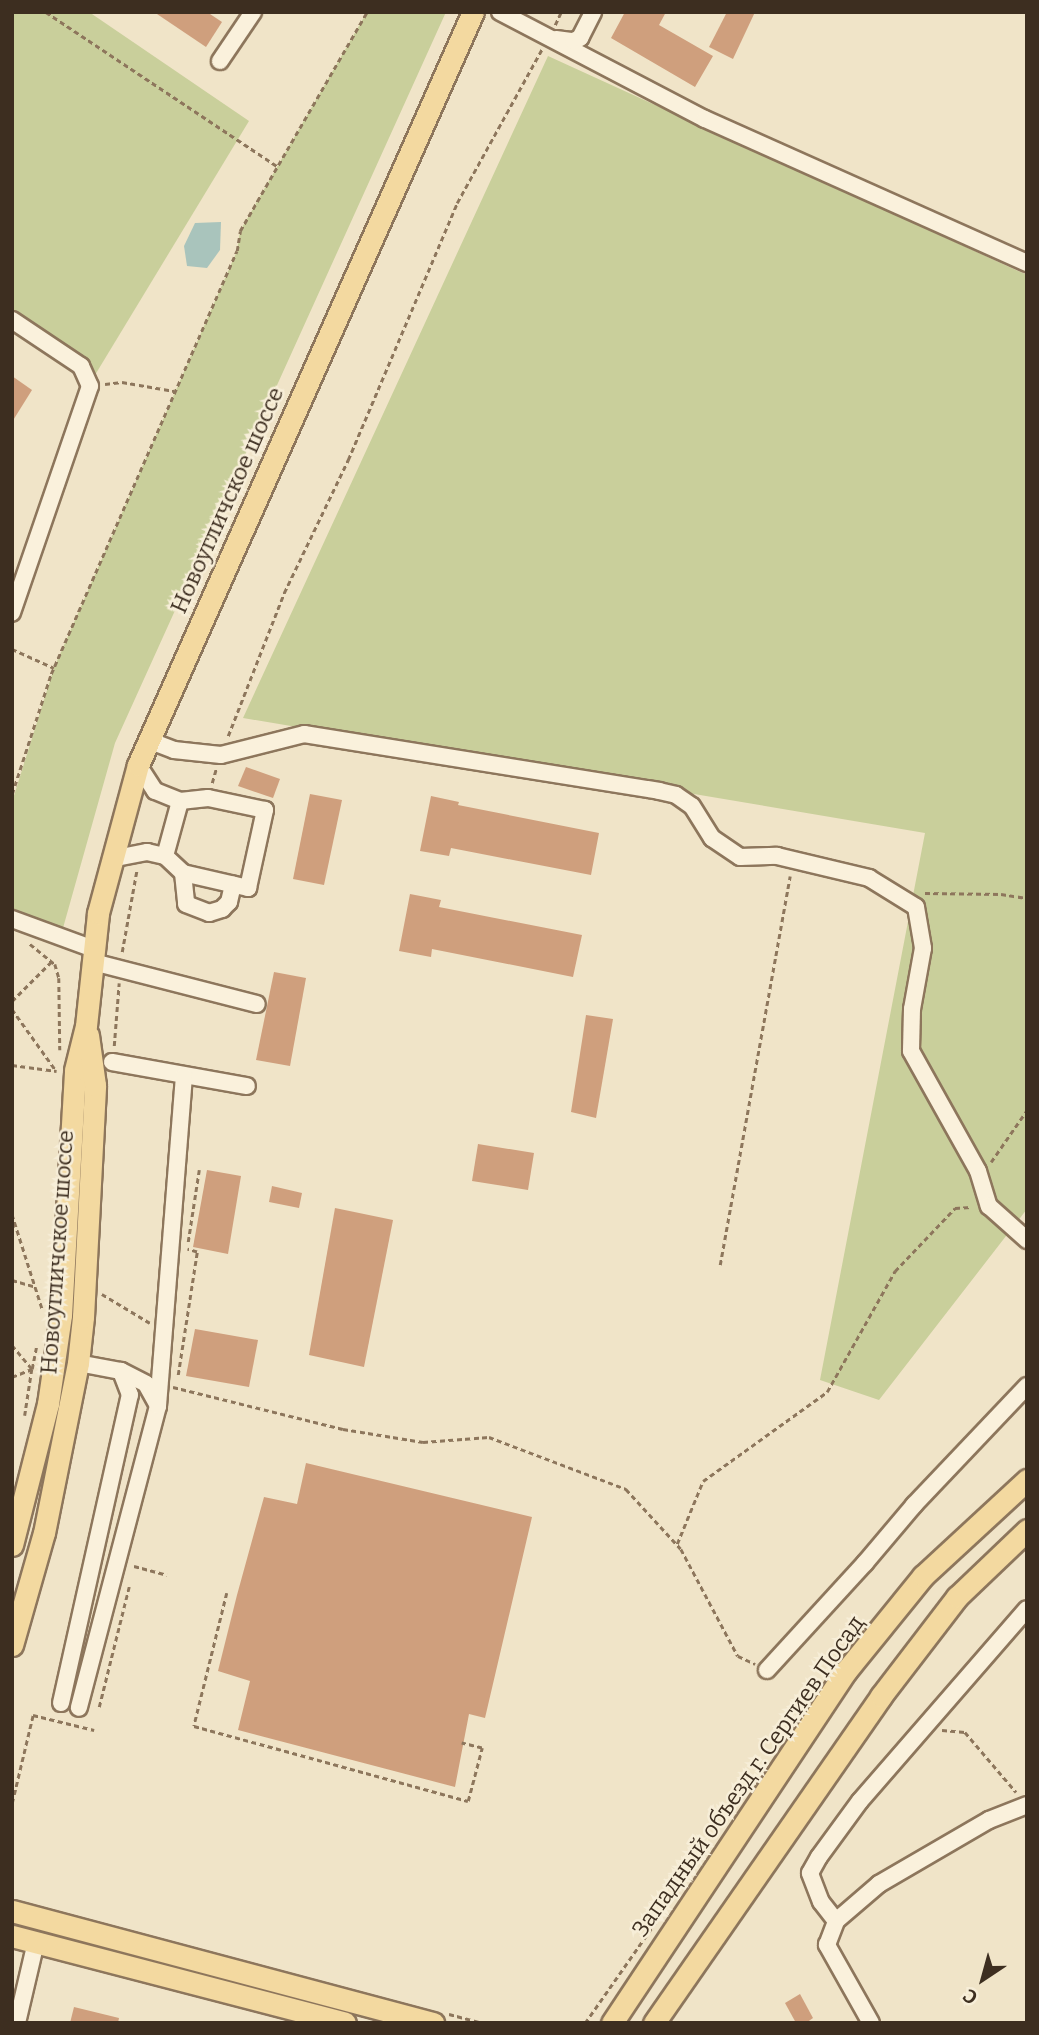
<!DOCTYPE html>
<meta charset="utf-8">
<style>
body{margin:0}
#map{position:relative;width:1039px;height:2035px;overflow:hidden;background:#f0e4c8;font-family:Bitter,serif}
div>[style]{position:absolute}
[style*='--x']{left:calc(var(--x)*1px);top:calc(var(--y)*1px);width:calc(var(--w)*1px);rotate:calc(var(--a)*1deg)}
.green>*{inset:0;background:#c9cf9b}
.water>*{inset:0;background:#a9c4bc}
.building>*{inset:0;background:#cf9f7d}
.path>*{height:2.5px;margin-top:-1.25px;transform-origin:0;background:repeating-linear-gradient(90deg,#8d765c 0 5px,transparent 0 8.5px)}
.roads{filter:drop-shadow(2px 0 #8d765c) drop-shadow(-2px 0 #8d765c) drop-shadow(0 2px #8d765c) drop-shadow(0 -2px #8d765c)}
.minor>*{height:16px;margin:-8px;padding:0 8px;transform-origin:8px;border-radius:8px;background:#faf1dc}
.major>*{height:21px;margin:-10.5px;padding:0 10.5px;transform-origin:10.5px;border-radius:10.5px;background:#f3d9a0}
span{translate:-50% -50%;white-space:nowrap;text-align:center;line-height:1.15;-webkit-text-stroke:5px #f7eed8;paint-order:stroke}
.street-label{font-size:23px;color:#3d2e20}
.frame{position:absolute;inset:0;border:14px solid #3d2e20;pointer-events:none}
.north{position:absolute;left:948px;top:1944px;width:70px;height:70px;-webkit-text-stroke:5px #f7eed8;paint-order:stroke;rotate:216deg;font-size:19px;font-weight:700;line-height:28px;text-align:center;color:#3d2e20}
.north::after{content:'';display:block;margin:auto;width:24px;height:32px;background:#3d2e20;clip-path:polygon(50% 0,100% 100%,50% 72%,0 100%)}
</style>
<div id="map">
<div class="green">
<i style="clip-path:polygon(12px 12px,89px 12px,249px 121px,95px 375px,12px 320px)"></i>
<i style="clip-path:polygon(367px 12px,446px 12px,115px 743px,63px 928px,12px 911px,12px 802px,54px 668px,237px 251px,240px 231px)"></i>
<i style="clip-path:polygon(548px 56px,1027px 275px,1027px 1209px,879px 1400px,820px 1380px,925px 833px,243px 718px)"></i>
</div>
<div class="water">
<i style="clip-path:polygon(221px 222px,220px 250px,207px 268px,187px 266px,184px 246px,195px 223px)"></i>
</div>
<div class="building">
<i style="clip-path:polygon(154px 12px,207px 12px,222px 22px,206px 47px)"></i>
<i style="clip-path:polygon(625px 12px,666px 12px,659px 25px,713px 56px,695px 87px,611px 38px)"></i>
<i style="clip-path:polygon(727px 12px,755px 12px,733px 59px,709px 47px)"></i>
<i style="clip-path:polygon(12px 376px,32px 390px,12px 422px)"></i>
<i style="clip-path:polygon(246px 767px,280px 779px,273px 798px,238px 786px)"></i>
<i style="clip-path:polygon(310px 794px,342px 800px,324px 885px,293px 879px)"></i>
<i style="clip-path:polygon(431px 796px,459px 802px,458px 805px,599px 833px,591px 875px,451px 848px,449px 856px,420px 851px)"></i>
<i style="clip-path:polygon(410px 894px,441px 900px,439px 907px,582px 935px,573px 977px,432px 949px,431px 957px,399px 951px)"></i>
<i style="clip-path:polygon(274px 972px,306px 978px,290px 1066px,256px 1060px)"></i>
<i style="clip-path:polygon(586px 1015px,613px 1019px,596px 1118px,571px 1112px)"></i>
<i style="clip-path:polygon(478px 1144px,534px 1153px,528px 1190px,472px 1181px)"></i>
<i style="clip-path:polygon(207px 1170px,241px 1176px,228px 1254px,193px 1247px)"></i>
<i style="clip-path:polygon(272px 1186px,302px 1193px,299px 1208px,269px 1202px)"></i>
<i style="clip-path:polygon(335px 1208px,393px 1220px,364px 1367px,309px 1355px)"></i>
<i style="clip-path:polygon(195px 1329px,258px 1340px,249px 1387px,186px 1376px)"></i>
<i style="clip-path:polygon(306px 1463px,532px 1517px,485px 1718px,469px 1714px,455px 1787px,238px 1730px,250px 1681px,218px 1671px,237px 1595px,264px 1497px,297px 1504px)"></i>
<i style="clip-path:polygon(800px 1994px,813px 2018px,806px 2023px,796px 2023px,785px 2003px)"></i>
<i style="clip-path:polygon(74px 2007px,119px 2018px,118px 2023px,70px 2023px)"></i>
</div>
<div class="path">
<i style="--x:46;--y:12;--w:278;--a:33.7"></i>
<i style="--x:555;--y:25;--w:14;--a:-65"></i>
<i style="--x:105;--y:384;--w:17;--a:-7"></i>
<i style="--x:122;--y:382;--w:53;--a:9.8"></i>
<i style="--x:12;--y:649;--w:46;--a:24.3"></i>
<i style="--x:228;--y:736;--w:154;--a:-68.6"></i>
<i style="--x:284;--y:593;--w:148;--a:-64.3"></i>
<i style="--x:348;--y:460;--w:279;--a:-67"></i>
<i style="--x:457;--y:203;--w:176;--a:-61.1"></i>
<i style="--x:212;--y:783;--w:15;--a:-74"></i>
<i style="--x:12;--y:794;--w:126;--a:-72"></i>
<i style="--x:51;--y:674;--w:462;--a:-66.3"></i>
<i style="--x:237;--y:251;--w:20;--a:-81"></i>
<i style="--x:240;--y:231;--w:253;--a:-59.9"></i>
<i style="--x:925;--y:893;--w:76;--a:0.8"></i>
<i style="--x:1001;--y:894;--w:26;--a:9"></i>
<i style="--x:30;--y:944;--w:32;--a:39"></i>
<i style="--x:55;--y:964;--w:15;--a:74"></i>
<i style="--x:59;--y:978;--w:72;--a:89.2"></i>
<i style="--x:122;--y:952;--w:84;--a:-79.8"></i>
<i style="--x:12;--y:1001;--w:57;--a:-45"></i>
<i style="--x:12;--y:1009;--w:74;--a:54.4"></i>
<i style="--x:114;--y:1046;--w:63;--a:-85.5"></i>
<i style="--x:12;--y:1065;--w:45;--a:7.6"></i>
<i style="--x:991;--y:1162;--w:63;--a:-55.3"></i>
<i style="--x:12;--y:1214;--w:99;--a:72.3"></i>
<i style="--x:188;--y:1242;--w:73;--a:-81.3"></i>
<i style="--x:720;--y:1265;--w:395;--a:-79.8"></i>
<i style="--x:12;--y:1280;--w:25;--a:16"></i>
<i style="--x:102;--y:1294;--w:56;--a:31.1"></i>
<i style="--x:12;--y:1345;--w:31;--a:50"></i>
<i style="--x:32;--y:1369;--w:47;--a:98.7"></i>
<i style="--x:178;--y:1375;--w:124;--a:-81.2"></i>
<i style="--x:197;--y:1252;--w:10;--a:-163"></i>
<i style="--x:12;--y:1377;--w:22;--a:-22"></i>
<i style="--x:32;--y:1369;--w:25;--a:-79"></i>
<i style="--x:173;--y:1387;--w:175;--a:13.9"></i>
<i style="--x:343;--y:1429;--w:81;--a:9.2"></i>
<i style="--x:423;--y:1442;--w:66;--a:-4.3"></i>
<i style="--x:489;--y:1437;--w:147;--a:20.8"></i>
<i style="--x:626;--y:1489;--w:81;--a:47.5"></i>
<i style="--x:681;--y:1549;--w:121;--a:62"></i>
<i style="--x:738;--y:1656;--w:19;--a:25"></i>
<i style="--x:677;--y:1544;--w:68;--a:-67.6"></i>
<i style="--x:703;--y:1481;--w:153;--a:-35.7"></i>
<i style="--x:827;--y:1392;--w:139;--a:-60.7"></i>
<i style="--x:895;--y:1271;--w:87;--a:-46.4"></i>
<i style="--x:955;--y:1208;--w:16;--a:-4"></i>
<i style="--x:134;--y:1566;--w:34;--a:15"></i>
<i style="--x:227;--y:1593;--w:137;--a:103.9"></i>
<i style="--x:194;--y:1726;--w:284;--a:15.3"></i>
<i style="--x:468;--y:1801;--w:55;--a:-75.2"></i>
<i style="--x:482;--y:1748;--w:21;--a:-166"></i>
<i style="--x:99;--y:1707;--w:124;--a:-76"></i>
<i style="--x:942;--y:1730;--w:23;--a:5"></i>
<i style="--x:965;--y:1732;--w:79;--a:49.6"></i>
<i style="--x:12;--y:1803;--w:90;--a:-76.6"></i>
<i style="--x:33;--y:1715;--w:63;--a:13.8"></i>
<i style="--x:449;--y:2014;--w:34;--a:15"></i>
<i style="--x:585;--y:2023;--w:122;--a:-55"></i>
</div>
<div class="roads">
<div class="minor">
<i style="--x:500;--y:12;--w:231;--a:27.6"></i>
<i style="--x:705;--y:119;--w:353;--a:24.1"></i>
<i style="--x:556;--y:39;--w:17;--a:7"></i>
<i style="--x:573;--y:41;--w:8;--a:-23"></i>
<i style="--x:580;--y:38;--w:29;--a:-63"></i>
<i style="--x:220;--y:61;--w:59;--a:-56"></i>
<i style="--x:12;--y:320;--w:83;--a:33.7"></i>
<i style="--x:81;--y:366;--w:22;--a:66"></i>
<i style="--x:90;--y:386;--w:240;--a:109"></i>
<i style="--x:148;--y:740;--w:28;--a:21"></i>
<i style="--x:174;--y:750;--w:47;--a:6.1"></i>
<i style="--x:221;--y:755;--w:86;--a:-14.2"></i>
<i style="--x:304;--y:734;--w:360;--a:9.1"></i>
<i style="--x:659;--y:791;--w:17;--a:13"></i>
<i style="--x:676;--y:795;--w:19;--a:35"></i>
<i style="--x:692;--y:806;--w:38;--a:58"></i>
<i style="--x:712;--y:838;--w:34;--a:34"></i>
<i style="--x:740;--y:857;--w:37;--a:-2"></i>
<i style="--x:777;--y:856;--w:95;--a:13.4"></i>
<i style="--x:869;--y:878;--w:55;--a:31.7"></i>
<i style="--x:916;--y:907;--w:42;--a:80.3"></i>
<i style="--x:923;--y:948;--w:62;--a:100.2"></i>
<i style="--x:912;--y:1009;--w:42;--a:91.4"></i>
<i style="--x:911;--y:1051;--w:137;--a:60.8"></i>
<i style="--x:978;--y:1171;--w:37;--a:73"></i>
<i style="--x:989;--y:1206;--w:51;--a:41.8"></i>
<i style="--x:165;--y:856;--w:25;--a:43"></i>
<i style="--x:183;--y:873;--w:67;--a:13"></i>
<i style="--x:248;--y:888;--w:80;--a:-77.7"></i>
<i style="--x:265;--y:810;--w:58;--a:-168.1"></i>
<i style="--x:208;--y:798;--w:28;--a:174"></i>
<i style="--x:111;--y:859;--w:37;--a:-11"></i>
<i style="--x:147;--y:852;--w:18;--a:13"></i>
<i style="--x:165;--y:856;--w:57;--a:-74.7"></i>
<i style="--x:180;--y:801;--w:27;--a:-158"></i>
<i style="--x:155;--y:791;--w:31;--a:-123"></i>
<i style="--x:183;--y:873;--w:31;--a:84"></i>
<i style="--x:186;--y:904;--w:25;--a:21"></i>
<i style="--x:209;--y:913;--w:14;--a:-17"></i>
<i style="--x:222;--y:909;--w:10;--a:-45"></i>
<i style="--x:229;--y:902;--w:18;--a:-77"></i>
<i style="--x:12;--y:919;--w:87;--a:20.1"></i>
<i style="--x:93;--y:962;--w:169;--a:14.4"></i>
<i style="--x:112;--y:1062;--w:137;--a:10.1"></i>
<i style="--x:78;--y:1363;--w:44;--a:10.5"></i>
<i style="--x:121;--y:1371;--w:28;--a:27"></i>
<i style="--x:146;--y:1384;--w:25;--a:61"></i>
<i style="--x:158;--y:1406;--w:312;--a:104.7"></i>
<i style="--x:158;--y:1406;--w:331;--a:-85.5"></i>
<i style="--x:767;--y:1670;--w:145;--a:-47.5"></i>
<i style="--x:865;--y:1563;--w:76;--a:-49.8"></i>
<i style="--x:914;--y:1505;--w:164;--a:-46.5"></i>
<i style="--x:61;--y:1703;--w:316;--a:-77.4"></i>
<i style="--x:130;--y:1395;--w:26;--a:-111"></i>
<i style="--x:836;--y:1921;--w:24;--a:-128"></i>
<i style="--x:821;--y:1902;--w:31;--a:-111"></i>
<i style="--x:810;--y:1873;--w:18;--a:-61"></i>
<i style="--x:819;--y:1857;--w:69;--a:-53.8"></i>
<i style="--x:860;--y:1801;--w:254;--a:-49"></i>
<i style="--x:17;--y:2023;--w:83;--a:-76.8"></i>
<i style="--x:871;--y:2023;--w:90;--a:-119.4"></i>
<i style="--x:827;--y:1945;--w:26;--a:-69"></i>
<i style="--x:836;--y:1921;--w:57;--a:-40.7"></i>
<i style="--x:879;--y:1884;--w:127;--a:-30.2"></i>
<i style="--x:989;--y:1820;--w:41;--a:-21.5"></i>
</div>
<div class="major">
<i style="--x:12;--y:1545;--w:146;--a:-75.7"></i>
<i style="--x:48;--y:1404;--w:90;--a:-81.7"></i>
<i style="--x:61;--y:1315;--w:245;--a:-86.7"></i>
<i style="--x:75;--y:1070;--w:45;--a:-76"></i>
<i style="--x:86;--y:1026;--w:114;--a:-83.9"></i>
<i style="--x:98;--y:913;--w:153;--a:-74.9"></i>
<i style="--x:138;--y:765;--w:824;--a:-66.02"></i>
<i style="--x:12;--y:1645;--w:116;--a:-74.1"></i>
<i style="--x:44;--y:1533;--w:173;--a:-78.7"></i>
<i style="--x:78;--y:1363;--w:46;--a:-83.8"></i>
<i style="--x:83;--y:1317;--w:232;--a:-87"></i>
<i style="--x:95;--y:1085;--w:50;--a:-98"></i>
<i style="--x:12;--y:1911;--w:436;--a:14.9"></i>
<i style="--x:12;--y:1936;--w:344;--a:14.6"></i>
<i style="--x:612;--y:2023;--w:423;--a:-56.4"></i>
<i style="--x:846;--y:1671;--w:122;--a:-51"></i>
<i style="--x:923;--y:1576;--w:142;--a:-42.7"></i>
<i style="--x:654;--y:2023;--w:398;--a:-55.2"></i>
<i style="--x:881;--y:1696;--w:125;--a:-52.5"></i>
<i style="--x:957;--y:1597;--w:97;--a:-43.7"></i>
</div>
</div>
<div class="street-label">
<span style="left:227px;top:500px;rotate:-66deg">Новоугличское шоссе</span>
<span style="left:57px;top:1252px;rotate:-86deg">Новоугличское шоссе</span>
<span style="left:748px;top:1776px;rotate:-55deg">Западный объезд г. Сергиев Посад</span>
</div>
<div class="frame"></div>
<div class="north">С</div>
</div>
